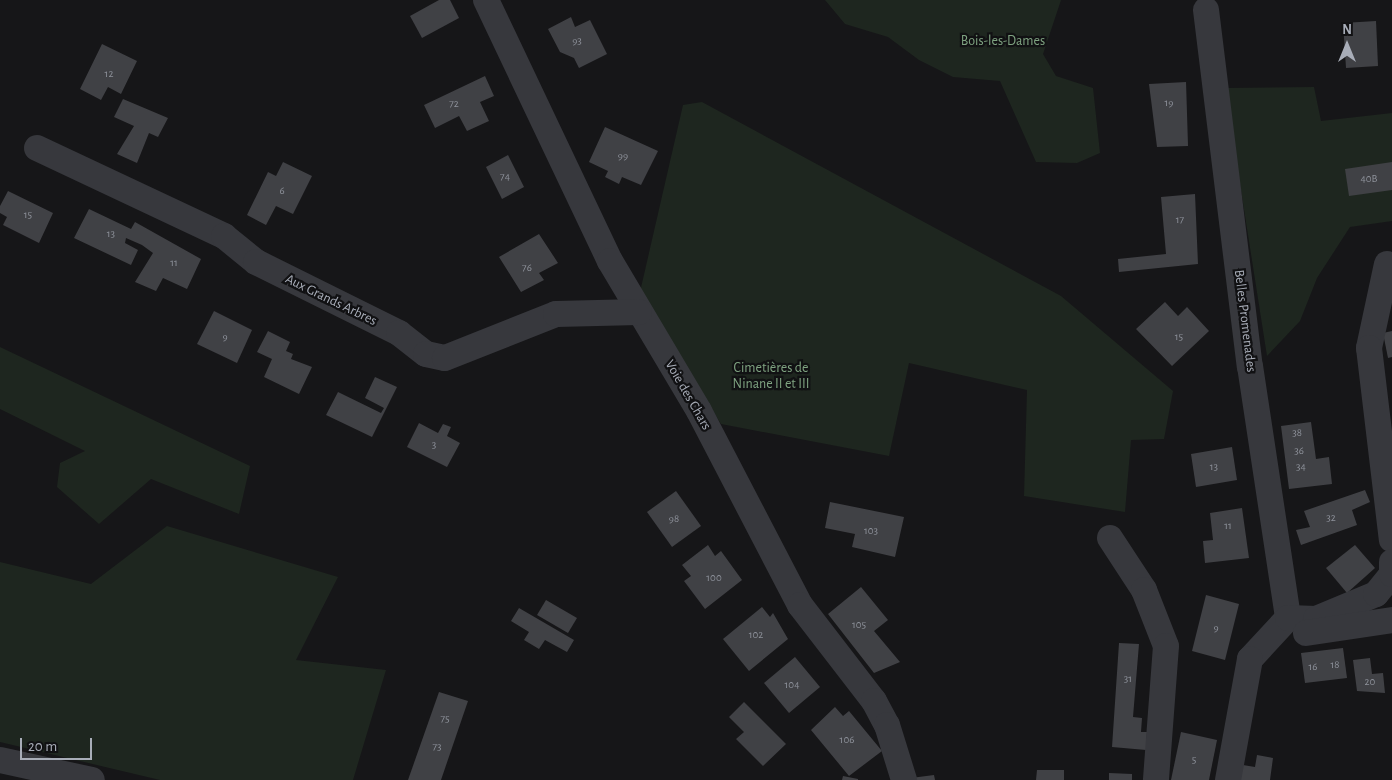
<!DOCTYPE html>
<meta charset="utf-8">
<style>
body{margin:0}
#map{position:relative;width:1392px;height:780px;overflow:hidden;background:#161618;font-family:"Alegreya Sans",sans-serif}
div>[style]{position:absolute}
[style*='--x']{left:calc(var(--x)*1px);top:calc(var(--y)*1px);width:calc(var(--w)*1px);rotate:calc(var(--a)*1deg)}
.green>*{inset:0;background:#1e261f}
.building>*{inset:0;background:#404145}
.minor>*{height:26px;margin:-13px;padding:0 13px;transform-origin:13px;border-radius:13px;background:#37383d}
span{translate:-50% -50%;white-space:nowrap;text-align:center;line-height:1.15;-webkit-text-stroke:4.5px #111113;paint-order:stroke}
.number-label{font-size:11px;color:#8e929b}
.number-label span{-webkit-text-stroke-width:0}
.park-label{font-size:14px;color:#7fa381}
.street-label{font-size:14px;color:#a8adb8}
.north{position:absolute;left:1322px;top:20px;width:50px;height:50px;-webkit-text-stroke:4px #111113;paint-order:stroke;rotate:0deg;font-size:14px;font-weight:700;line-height:20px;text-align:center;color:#a8adb8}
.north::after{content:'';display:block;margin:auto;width:18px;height:22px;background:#a8adb8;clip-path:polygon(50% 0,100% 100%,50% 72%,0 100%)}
.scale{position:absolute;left:20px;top:738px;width:72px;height:22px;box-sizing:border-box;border:2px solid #a8adb8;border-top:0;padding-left:6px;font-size:15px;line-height:18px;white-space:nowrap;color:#a8adb8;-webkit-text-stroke:4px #111113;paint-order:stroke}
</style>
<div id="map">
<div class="green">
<i style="clip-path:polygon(825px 0,1061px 0,1043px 54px,1056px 76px,1093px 88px,1100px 153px,1077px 163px,1036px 162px,1000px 81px,953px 77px,919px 60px,888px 37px,845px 24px)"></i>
<i style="clip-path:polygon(1314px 87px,1321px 121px,1392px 113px,1392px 221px,1350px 227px,1317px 278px,1300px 321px,1267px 356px,1225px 88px)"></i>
<i style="clip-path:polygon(702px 102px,1061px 296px,1173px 391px,1164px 439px,1131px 440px,1125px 512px,1024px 496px,1027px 390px,909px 363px,889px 456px,721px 424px,640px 292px,683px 105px)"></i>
<i style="clip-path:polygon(0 347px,250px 466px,239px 514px,151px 479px,99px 524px,57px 487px,60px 463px,85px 451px,0 409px)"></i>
<i style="clip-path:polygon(167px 526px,338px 577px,296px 660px,386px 670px,353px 780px,160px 780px,0 742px,0 562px,91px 584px)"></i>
</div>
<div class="building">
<i style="clip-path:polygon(439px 0,450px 0,459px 18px,422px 38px,410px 16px)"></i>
<i style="clip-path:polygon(571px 17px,575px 27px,590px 20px,607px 54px,579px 68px,574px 58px,560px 52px,548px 29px)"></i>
<i style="clip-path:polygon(1376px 21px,1378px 66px,1346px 68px,1343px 23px)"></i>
<i style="clip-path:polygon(102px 44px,137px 61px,121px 94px,108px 87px,101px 100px,80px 89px)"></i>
<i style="clip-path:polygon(485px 76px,494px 96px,480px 102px,489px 121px,467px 131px,459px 116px,435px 128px,424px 105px)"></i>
<i style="clip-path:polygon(1186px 82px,1188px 146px,1157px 147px,1149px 84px)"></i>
<i style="clip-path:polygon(123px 99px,168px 118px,158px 137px,149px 133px,137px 163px,117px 154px,134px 126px,114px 117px)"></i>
<i style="clip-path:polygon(605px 127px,658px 151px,641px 185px,622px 177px,619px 184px,605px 177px,608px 171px,589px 162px)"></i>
<i style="clip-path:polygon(508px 155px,524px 187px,502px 199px,486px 167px)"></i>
<i style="clip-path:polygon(283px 162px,312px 176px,293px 214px,276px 206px,266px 225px,247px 215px,268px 172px,276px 176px)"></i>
<i style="clip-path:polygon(1392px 162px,1392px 190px,1349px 196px,1345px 169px)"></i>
<i style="clip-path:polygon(8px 191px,53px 213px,39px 243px,3px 225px,7px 217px,0 213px,0 206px)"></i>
<i style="clip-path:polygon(1195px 194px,1198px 264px,1119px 272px,1118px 259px,1166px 254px,1161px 197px)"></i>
<i style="clip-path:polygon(89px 209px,131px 229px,135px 222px,201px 259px,187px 289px,163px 278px,156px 291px,135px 282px,153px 253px,142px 245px,126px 238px,125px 243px,138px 250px,131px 265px,74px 238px)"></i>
<i style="clip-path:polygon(539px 234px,558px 263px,539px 273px,544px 280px,521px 292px,499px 257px)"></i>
<i style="clip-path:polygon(1165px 302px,1178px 316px,1187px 307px,1209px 331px,1172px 366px,1136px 329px)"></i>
<i style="clip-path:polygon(214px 311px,252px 330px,237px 363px,197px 344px)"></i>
<i style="clip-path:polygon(268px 331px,290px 342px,286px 351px,293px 354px,291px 359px,312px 367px,299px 394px,264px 377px,272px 359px,257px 352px)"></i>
<i style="clip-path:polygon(1392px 331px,1392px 357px,1388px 358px,1383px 333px)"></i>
<i style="clip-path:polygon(375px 377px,397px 387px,372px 437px,326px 415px,338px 392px,381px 413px,384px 408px,365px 398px)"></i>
<i style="clip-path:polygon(1311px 422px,1316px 459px,1329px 457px,1332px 484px,1289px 489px,1281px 426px)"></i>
<i style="clip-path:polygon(419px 423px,438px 433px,443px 424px,451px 427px,447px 436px,460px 443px,447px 467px,407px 447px)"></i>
<i style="clip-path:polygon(1232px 447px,1237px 480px,1196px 487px,1191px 454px)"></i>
<i style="clip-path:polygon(1365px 490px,1370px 502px,1352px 510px,1357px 525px,1301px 545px,1296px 530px,1310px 527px,1304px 511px)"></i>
<i style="clip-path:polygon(676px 491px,701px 526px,672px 547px,647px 512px)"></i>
<i style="clip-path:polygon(830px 502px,904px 517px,895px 557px,852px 547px,855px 534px,825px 528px)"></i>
<i style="clip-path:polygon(1242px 508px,1249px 558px,1205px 563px,1203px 541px,1213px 540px,1210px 513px)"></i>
<i style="clip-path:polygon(708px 545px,715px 556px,721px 551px,742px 580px,705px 609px,684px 581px,691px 576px,682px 565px)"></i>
<i style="clip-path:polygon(1355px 545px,1375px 568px,1347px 593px,1326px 568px)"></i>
<i style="clip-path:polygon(861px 587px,888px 620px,874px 631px,900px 662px,874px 673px,828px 614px)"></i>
<i style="clip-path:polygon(1206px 595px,1239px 604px,1225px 660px,1192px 651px)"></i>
<i style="clip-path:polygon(546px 600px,577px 618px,568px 633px,537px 615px)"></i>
<i style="clip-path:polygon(762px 607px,770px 617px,773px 613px,788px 639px,749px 671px,723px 639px)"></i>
<i style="clip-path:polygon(519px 608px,574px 640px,567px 652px,545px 640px,539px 649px,524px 640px,529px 632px,511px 621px)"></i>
<i style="clip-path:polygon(1119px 643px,1139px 644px,1133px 717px,1142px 718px,1141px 732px,1147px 732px,1146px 750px,1112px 747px)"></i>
<i style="clip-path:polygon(1343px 648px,1347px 678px,1305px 683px,1301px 653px)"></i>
<i style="clip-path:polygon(795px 657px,820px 687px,789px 713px,764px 683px)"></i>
<i style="clip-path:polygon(1370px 658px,1372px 674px,1383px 673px,1385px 693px,1357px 691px,1353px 660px)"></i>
<i style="clip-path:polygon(439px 692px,468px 701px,441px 780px,408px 780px)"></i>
<i style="clip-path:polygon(744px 702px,786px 744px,763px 766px,736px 739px,744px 732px,729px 717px)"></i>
<i style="clip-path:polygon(835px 707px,843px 716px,849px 711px,882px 751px,849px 776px,811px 730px)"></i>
<i style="clip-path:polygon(1181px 732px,1217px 740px,1209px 780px,1171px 780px)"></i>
<i style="clip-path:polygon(1257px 755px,1273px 758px,1270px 780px,1235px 780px,1237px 764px,1255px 767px)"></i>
<i style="clip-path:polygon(1037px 770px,1064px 770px,1064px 780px,1036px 780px)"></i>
<i style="clip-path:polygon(1109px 773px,1132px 774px,1132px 780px,1109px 780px)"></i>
<i style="clip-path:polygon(934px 775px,935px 780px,911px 780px,911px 778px)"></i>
<i style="clip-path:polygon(843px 776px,858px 779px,858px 780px,842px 780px)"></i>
</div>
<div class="minor">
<i style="--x:486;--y:0;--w:289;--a:64.6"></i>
<i style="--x:610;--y:261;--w:174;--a:59.3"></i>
<i style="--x:699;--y:411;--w:219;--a:62.5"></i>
<i style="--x:800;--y:605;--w:121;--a:52.4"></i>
<i style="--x:874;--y:701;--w:27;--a:62"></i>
<i style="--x:887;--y:725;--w:58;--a:72.8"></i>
<i style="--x:1206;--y:10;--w:359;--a:83"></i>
<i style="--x:1250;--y:366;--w:255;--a:81.4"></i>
<i style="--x:1288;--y:618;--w:56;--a:132.8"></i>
<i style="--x:1250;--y:659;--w:123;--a:100.3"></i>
<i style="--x:37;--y:148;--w:207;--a:25.2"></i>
<i style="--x:224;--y:236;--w:41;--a:39.1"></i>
<i style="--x:256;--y:262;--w:160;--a:26.4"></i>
<i style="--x:399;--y:333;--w:34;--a:38"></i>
<i style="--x:426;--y:354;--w:19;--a:12"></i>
<i style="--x:445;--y:358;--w:119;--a:-21.6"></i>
<i style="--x:556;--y:314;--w:83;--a:-1.4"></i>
<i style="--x:1387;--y:264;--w:86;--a:102.1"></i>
<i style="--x:1369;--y:348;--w:193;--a:83.2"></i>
<i style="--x:1110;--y:538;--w:62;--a:56.8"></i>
<i style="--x:1144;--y:590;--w:60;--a:68.6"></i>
<i style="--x:1166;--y:646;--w:134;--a:94.3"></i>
<i style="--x:1288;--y:618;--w:28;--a:2"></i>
<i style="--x:1316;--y:619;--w:65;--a:-22.6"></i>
<i style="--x:1376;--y:594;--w:26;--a:-51"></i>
<i style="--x:1392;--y:574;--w:12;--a:-90"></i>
<i style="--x:1306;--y:633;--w:87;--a:-8.6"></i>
<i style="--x:0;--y:760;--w:94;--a:12.3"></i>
</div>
<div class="number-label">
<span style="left:577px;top:41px">93</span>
<span style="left:109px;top:74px">12</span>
<span style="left:1169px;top:103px">19</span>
<span style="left:454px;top:104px">72</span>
<span style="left:623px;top:156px">99</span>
<span style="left:505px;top:177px">74</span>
<span style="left:1369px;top:179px">40B</span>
<span style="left:282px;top:191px">6</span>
<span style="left:28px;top:215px">15</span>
<span style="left:1180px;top:220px">17</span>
<span style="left:111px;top:234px">13</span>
<span style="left:174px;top:263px">11</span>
<span style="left:527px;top:268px">76</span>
<span style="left:225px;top:337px">9</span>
<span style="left:1179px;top:337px">15</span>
<span style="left:1297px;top:433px">38</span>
<span style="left:434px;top:445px">3</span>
<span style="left:1299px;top:451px">36</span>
<span style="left:1214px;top:467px">13</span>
<span style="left:1301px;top:467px">34</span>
<span style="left:1331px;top:518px">32</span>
<span style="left:674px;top:519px">98</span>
<span style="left:1228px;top:526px">11</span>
<span style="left:871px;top:531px">103</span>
<span style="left:714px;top:578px">100</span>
<span style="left:859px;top:625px">105</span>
<span style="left:1216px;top:628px">9</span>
<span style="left:756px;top:635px">102</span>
<span style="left:1335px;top:665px">18</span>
<span style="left:1313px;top:667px">16</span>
<span style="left:1128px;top:679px">31</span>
<span style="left:1370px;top:682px">20</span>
<span style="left:792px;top:685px">104</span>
<span style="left:445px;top:719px">75</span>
<span style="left:847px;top:740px">106</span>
<span style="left:437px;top:747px">73</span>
<span style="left:1194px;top:760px">5</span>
</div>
<div class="park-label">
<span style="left:1003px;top:41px">Bois-les-Dames</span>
<span style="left:771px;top:376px">Cimetières de<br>Ninane II et III</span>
</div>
<div class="street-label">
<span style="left:331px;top:300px;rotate:26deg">Aux Grands Arbres</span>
<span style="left:1245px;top:321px;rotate:83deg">Belles Promenades</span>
<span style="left:688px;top:395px;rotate:60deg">Voie des Chars</span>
</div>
<div class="north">N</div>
<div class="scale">20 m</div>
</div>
